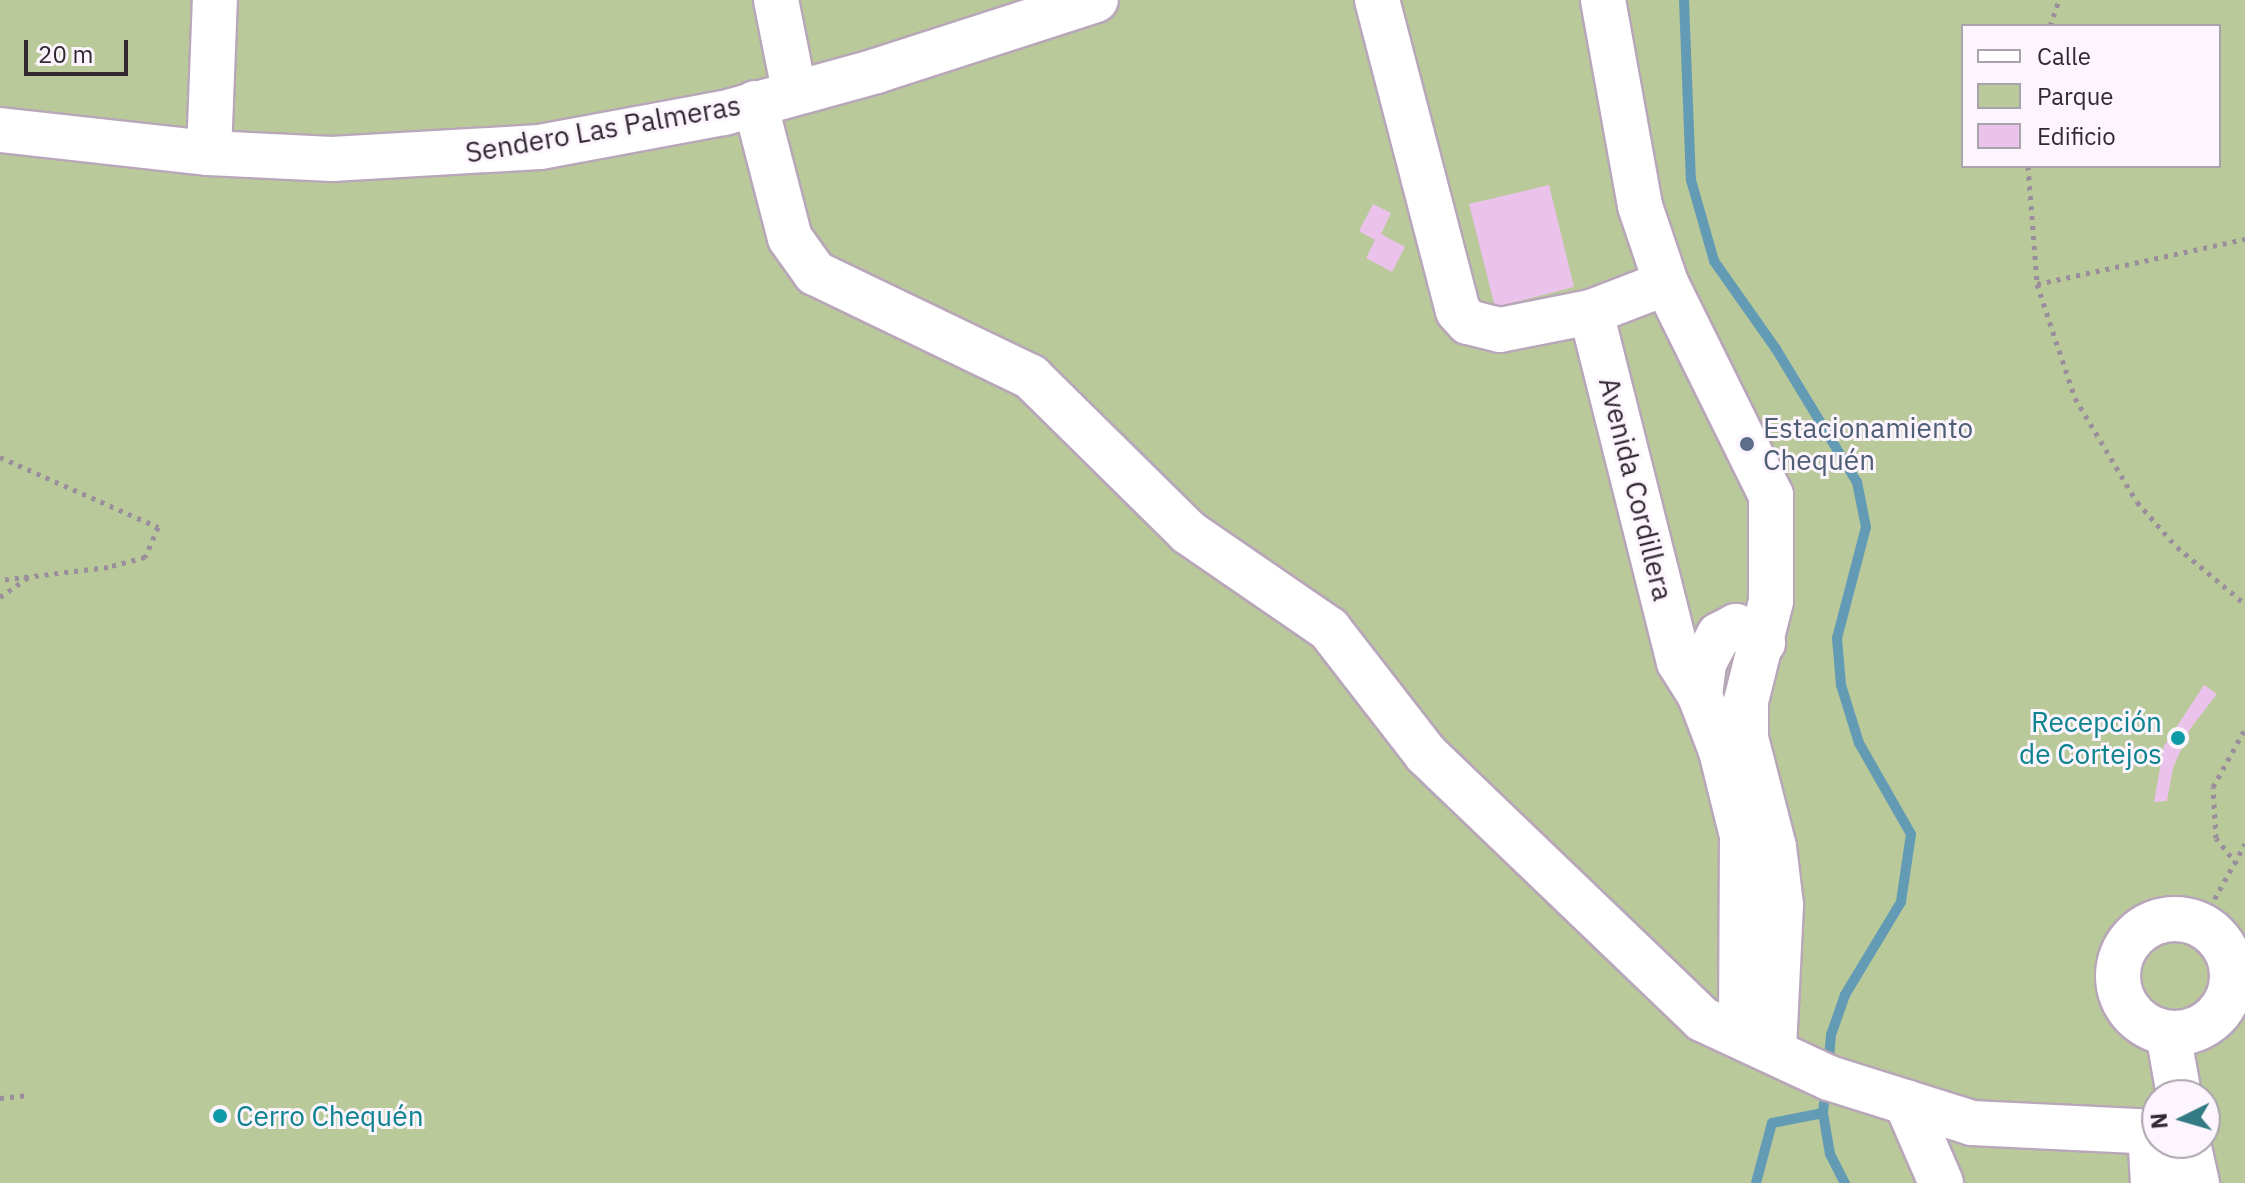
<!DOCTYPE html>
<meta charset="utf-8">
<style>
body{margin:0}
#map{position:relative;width:2245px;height:1183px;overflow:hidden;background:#f7e4f7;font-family:"IBM Plex Sans",sans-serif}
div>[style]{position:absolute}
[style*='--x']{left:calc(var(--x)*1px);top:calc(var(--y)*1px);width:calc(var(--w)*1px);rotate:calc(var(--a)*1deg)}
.green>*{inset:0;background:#bac99a}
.stream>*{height:10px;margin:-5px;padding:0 5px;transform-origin:5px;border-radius:5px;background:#639bb5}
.building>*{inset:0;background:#eac2eb}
.path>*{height:5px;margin-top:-2.5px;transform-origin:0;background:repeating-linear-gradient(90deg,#9b8e9c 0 4px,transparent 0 10px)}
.roads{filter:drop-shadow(2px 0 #b8a6b9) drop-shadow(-2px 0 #b8a6b9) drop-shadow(0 2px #b8a6b9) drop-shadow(0 -2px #b8a6b9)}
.minor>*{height:44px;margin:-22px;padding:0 22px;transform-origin:22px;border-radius:22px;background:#fff}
.minor>.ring{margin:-22px;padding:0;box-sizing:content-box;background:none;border:44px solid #fff;border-radius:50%}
.dots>*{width:22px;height:22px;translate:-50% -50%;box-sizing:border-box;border:4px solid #fdf5fd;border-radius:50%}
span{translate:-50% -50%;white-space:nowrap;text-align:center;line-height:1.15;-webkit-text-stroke:6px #fdf5fd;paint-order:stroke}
.street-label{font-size:28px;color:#302931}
.service-label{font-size:28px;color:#4e5e75}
.left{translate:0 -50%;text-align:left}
.culture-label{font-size:28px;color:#0d838f}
.right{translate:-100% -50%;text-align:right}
.legend{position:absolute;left:1961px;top:24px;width:260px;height:144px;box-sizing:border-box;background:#fdf5fd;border:2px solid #aba3ab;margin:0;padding:10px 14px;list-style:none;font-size:24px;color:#302931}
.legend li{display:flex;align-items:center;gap:16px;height:40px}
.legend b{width:40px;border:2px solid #aba3ab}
.north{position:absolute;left:2141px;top:1079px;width:80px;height:80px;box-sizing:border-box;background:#fdf5fd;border:2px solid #aba3ab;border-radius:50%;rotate:265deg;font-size:22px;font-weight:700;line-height:32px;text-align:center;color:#302931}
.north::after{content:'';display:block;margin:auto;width:28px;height:36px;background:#337b84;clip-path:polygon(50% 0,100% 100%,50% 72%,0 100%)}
.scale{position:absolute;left:24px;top:40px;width:104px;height:36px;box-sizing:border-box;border:4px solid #302931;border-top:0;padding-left:10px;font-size:24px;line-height:28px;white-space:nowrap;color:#302931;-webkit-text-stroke:6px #fdf5fd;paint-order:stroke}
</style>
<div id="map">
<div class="green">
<i style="clip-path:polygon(evenodd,0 0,2245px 0,2245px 1183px,0 1183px,0 0,1963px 26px,2219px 26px,2219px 166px,1963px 166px,1963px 26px,0 0,2157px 1095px,2205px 1095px,2205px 1143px,2157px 1143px,2157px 1095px)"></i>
</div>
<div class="stream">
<i style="--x:1684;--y:0;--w:180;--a:87.8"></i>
<i style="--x:1691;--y:180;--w:84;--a:74.1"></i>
<i style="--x:1714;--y:261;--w:108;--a:54.8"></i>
<i style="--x:1776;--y:349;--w:156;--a:58.7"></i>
<i style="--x:1857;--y:482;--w:46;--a:78.7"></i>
<i style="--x:1866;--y:527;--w:115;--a:104.6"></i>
<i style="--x:1837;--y:638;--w:47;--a:85.1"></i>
<i style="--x:1841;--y:685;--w:61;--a:72.8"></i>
<i style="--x:1859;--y:743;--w:105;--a:60.3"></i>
<i style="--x:1911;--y:834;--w:69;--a:98.4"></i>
<i style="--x:1901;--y:902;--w:109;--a:121.1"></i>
<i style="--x:1845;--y:995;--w:42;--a:109.3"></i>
<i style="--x:1831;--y:1035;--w:32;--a:95"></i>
<i style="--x:1826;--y:1087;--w:26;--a:97"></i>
<i style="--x:1823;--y:1113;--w:42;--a:80.3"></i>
<i style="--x:1830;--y:1154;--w:33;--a:63"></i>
<i style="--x:1756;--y:1183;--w:62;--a:-75.1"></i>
<i style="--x:1772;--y:1123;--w:52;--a:-11.1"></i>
</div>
<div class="building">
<i style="clip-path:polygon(1549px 185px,1574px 287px,1495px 307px,1469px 204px)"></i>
<i style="clip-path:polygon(1373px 204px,1391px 213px,1381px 234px,1405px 247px,1392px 272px,1366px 258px,1375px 240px,1359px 231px)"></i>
<i style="clip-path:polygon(2204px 685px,2217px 694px,2190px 729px,2173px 768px,2167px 801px,2154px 802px,2164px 746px)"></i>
</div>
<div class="path">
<i style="--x:2050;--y:26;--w:28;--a:-71"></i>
<i style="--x:2028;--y:166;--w:118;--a:85.6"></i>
<i style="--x:2037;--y:284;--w:120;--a:71.6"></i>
<i style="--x:2075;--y:398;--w:121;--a:59.2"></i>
<i style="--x:2137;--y:502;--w:60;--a:48.4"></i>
<i style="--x:2177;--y:547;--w:89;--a:40"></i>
<i style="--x:2037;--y:284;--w:213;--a:-12.2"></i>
<i style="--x:0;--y:457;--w:173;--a:23.9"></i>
<i style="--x:158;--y:527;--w:33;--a:113"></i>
<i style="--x:145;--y:557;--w:38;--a:165"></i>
<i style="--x:108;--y:567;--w:109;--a:173.1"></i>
<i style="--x:0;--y:597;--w:35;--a:-35"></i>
<i style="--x:2237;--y:864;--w:33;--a:-129"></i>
<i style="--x:2216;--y:838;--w:51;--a:-93.4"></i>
<i style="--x:2213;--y:787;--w:66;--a:-61.1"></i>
<i style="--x:2200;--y:925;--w:93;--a:-60.9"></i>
<i style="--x:0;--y:1098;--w:29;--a:-6"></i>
</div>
<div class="roads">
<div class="minor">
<i style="--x:776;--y:0;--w:92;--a:78.7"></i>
<i style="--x:1377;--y:0;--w:321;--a:75.4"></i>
<i style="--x:1458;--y:311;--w:15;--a:48"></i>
<i style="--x:1468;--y:322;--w:33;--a:14"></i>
<i style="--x:1500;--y:330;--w:93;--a:-11.2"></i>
<i style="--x:1591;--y:312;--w:80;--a:-21.1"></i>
<i style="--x:1603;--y:0;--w:209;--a:79.8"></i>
<i style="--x:1640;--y:206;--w:81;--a:71.3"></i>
<i style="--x:1666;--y:283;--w:237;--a:63.7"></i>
<i style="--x:1771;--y:495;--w:106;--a:90"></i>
<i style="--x:1771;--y:601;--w:103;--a:104"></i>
<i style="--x:1746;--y:701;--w:37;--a:90"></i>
<i style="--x:1746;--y:738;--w:113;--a:75.6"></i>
<i style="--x:1774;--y:847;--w:58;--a:83.1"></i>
<i style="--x:1781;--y:905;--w:145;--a:92.8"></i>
<i style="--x:755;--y:103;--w:139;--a:75.5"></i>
<i style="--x:790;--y:238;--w:43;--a:54.5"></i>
<i style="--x:815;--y:273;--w:240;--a:25.7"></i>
<i style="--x:1031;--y:377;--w:221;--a:44.6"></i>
<i style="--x:1188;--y:532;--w:171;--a:34.5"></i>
<i style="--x:1329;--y:629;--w:158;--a:52.2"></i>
<i style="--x:1426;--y:754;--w:383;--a:43.8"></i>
<i style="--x:1702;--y:1019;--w:140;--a:24.9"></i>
<i style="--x:1829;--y:1078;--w:150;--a:17.5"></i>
<i style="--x:1972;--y:1123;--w:185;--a:2.8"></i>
<i style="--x:0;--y:130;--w:210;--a:6.3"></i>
<i style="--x:209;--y:153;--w:123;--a:2.8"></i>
<i style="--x:332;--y:159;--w:208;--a:-3.3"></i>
<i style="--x:540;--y:147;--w:187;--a:-10.5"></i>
<i style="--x:724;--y:113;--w:158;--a:-15.4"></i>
<i style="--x:876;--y:71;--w:231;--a:-17.9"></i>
<i style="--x:209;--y:153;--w:153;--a:-87.8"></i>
<i style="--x:1591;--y:312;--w:361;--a:75.9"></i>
<i style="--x:1679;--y:662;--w:40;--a:58"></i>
<i style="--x:1700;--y:696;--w:59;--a:69.1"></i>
<i style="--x:1721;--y:751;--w:88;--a:76.1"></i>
<i style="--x:1742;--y:836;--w:200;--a:90.3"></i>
<i style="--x:1700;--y:696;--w:33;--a:-83"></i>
<i style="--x:1704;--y:663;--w:32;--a:-62"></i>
<i style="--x:1719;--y:635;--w:19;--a:-28"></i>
<i style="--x:1736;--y:626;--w:32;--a:32"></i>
<i class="ring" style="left:2118px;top:919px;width:70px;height:70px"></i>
<i style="--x:2168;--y:1033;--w:63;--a:79.9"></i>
<i style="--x:1906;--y:1102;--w:88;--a:66.6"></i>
<i style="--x:2150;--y:1131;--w:52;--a:86.7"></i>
<i style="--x:2188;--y:1143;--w:41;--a:77.3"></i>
</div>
</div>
<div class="dots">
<i style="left:1747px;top:444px;background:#5c6f8a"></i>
<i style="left:2178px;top:738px;background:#0f9aa8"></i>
<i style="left:220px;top:1116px;background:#0f9aa8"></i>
</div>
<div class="street-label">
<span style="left:603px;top:129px;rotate:-10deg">Sendero Las Palmeras</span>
<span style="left:1636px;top:489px;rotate:76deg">Avenida Cordillera</span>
</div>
<div class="service-label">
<span class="left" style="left:1763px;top:444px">Estacionamiento<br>Chequén</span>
</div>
<div class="culture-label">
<span class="right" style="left:2162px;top:738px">Recepción<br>de Cortejos</span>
<span class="left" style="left:236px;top:1116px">Cerro Chequén</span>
</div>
<ul class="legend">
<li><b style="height:10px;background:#fff"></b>Calle</li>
<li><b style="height:22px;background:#bac99a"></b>Parque</li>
<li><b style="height:22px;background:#eac2eb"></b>Edificio</li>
</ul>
<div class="north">N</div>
<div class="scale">20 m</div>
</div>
